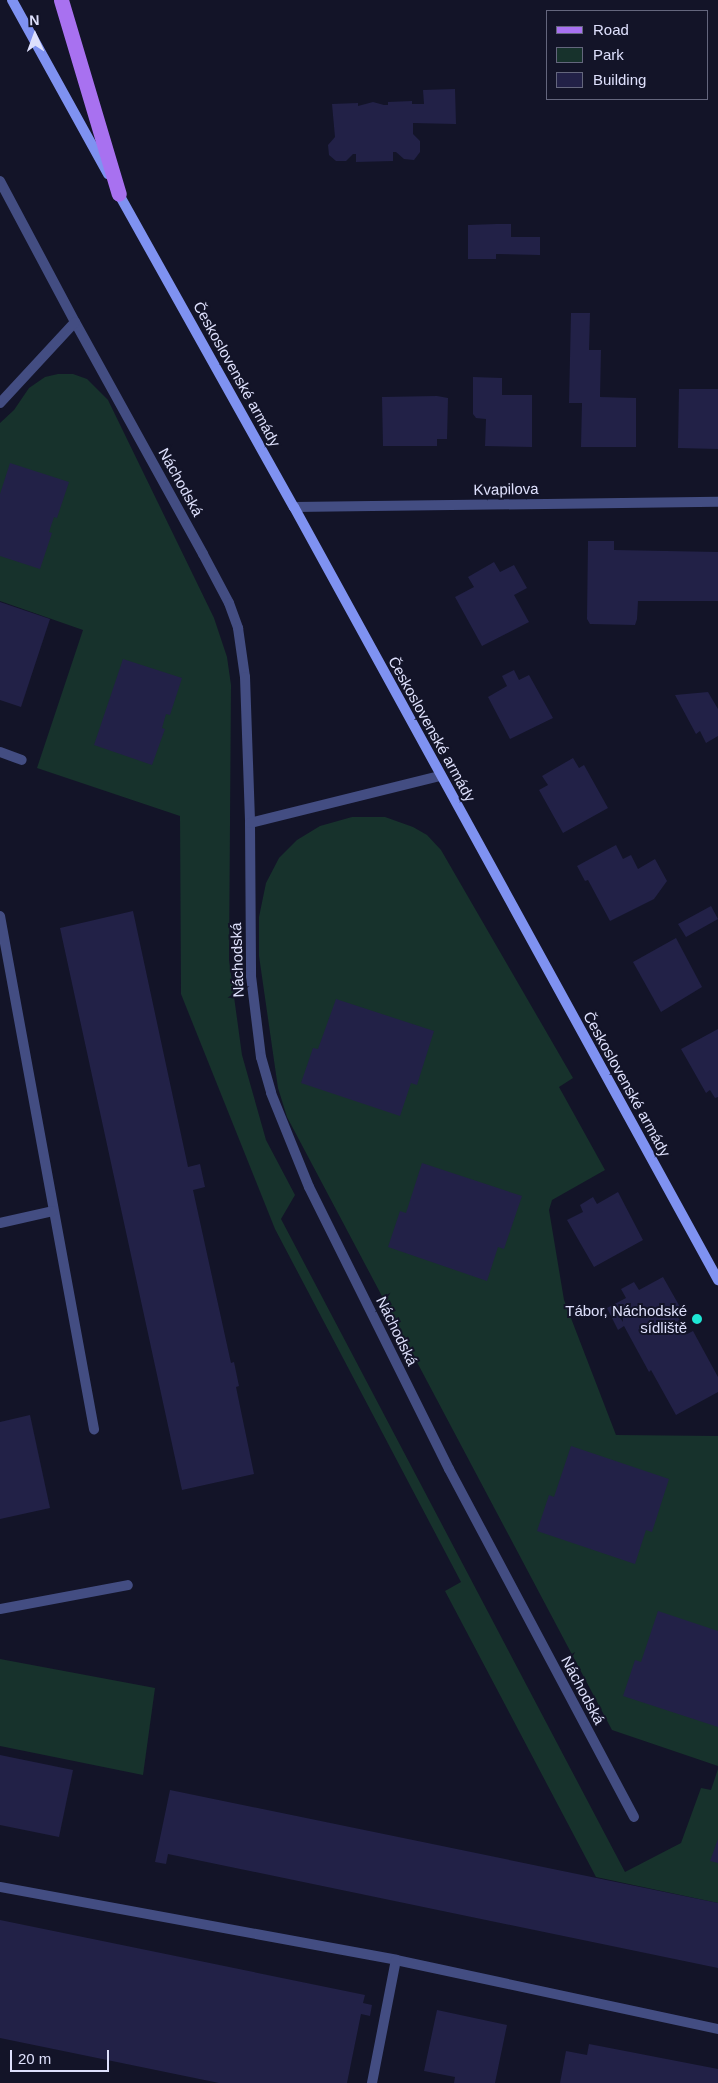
<!DOCTYPE html>
<meta charset="utf-8">
<style>
body{margin:0}
#map{position:relative;width:718px;height:2083px;overflow:hidden;background:#131428;font-family:Helvetica,sans-serif}
div>[style]{position:absolute}
[style*='--x']{left:calc(var(--x)*1px);top:calc(var(--y)*1px);width:calc(var(--w)*1px);rotate:calc(var(--a)*1deg)}
.green>*{inset:0;background:#17322c}
.building>*{inset:0;background:#222147}
.lane>*{height:10px;margin:-5px;padding:0 5px;transform-origin:5px;border-radius:5px;background:#434d82}
.street>*{height:10px;margin:-5px;padding:0 5px;transform-origin:5px;border-radius:5px;background:#434d82}
.secondary>*{height:10px;margin:-5px;padding:0 5px;transform-origin:5px;border-radius:5px;background:#7f92f1}
.primary>*{height:15px;margin:-7.5px;padding:0 7.5px;transform-origin:7.5px;border-radius:7.5px;background:#a871f0}
.dots>*{width:14px;height:14px;translate:-50% -50%;box-sizing:border-box;border:2px solid #131428;border-radius:50%}
span{translate:-50% -50%;white-space:nowrap;text-align:center;line-height:1.15;-webkit-text-stroke:4px #131428;paint-order:stroke}
.street-label{font-size:15px;color:#dee0fc}
.poi-label{font-size:15px;color:#dee0fc}
.right{translate:-100% -50%;text-align:right}
.legend{position:absolute;left:546px;top:10px;width:162px;height:90px;box-sizing:border-box;background:#131428;border:1px solid #64667d;margin:0;padding:6px 9px;list-style:none;font-size:15px;color:#dee0fc}
.legend li{display:flex;align-items:center;gap:10px;height:25px}
.legend b{width:25px;border:1px solid #64667d}
.north{position:absolute;left:10px;top:10px;width:50px;height:50px;-webkit-text-stroke:4px #131428;paint-order:stroke;rotate:358deg;font-size:14px;font-weight:700;line-height:20px;text-align:center;color:#dee0fc}
.north::after{content:'';display:block;margin:auto;width:18px;height:22px;background:#dee0fc;clip-path:polygon(50% 0,100% 100%,50% 72%,0 100%)}
.scale{position:absolute;left:10px;top:2050px;width:99px;height:22px;box-sizing:border-box;border:2px solid #dee0fc;border-top:0;padding-left:6px;font-size:15px;line-height:18px;white-space:nowrap;color:#dee0fc;-webkit-text-stroke:4px #131428;paint-order:stroke}
</style>
<div id="map">
<div class="green">
<i style="clip-path:polygon(58px 374px,73px 374px,87px 379px,108px 400px,214px 618px,227px 657px,231px 685px,229px 960px,242px 1055px,266px 1140px,295px 1195px,281px 1219px,625px 1872px,681px 1843px,701px 1788px,711px 1790px,718px 1769px,718px 1903px,596px 1877px,445px 1591px,461px 1582px,275px 1229px,181px 994px,180px 816px,37px 768px,83px 630px,0 601px,0 423px,14px 410px,29px 388px,45px 377px)"></i>
<i style="clip-path:polygon(352px 817px,385px 817px,413px 827px,427px 835px,441px 850px,573px 1078px,559px 1087px,605px 1170px,552px 1200px,549px 1210px,564px 1300px,616px 1435px,718px 1436px,718px 1766px,612px 1730px,287px 1117px,278px 1088px,259px 956px,259px 917px,266px 883px,279px 858px,297px 840px,320px 826px)"></i>
<i style="clip-path:polygon(0 1659px,155px 1688px,143px 1775px,0 1746px)"></i>
</div>
<div class="building">
<i style="clip-path:polygon(455px 89px,456px 124px,413px 123px,413px 134px,420px 141px,420px 152px,414px 160px,404px 159px,396px 152px,393px 152px,393px 161px,356px 162px,356px 154px,353px 154px,346px 161px,336px 161px,329px 155px,328px 145px,335px 137px,332px 104px,358px 103px,358px 106px,373px 102px,384px 105px,388px 105px,388px 102px,412px 101px,412px 104px,424px 104px,423px 90px)"></i>
<i style="clip-path:polygon(497px 224px,511px 224px,511px 237px,540px 237px,540px 255px,496px 254px,496px 259px,468px 259px,468px 225px)"></i>
<i style="clip-path:polygon(571px 313px,590px 313px,589px 350px,601px 350px,600px 397px,636px 398px,636px 447px,581px 447px,582px 403px,569px 403px)"></i>
<i style="clip-path:polygon(473px 377px,502px 378px,502px 395px,532px 395px,532px 447px,485px 446px,486px 419px,476px 418px,473px 414px)"></i>
<i style="clip-path:polygon(679px 389px,718px 389px,718px 449px,678px 448px)"></i>
<i style="clip-path:polygon(437px 396px,448px 398px,447px 439px,437px 439px,437px 446px,383px 446px,382px 397px)"></i>
<i style="clip-path:polygon(10px 463px,69px 482px,57px 518px,54px 517px,49px 532px,52px 533px,40px 569px,0 556px,0 494px)"></i>
<i style="clip-path:polygon(588px 541px,614px 541px,614px 550px,718px 552px,718px 601px,638px 601px,637px 619px,635px 625px,590px 624px,587px 619px)"></i>
<i style="clip-path:polygon(494px 562px,500px 572px,514px 565px,527px 588px,514px 595px,529px 622px,482px 646px,455px 597px,474px 587px,468px 577px)"></i>
<i style="clip-path:polygon(0 602px,50px 619px,21px 707px,0 700px)"></i>
<i style="clip-path:polygon(123px 659px,182px 678px,170px 715px,166px 714px,162px 728px,165px 729px,152px 765px,94px 745px)"></i>
<i style="clip-path:polygon(514px 670px,519px 680px,529px 675px,553px 718px,510px 739px,488px 697px,507px 686px,502px 676px)"></i>
<i style="clip-path:polygon(708px 692px,718px 709px,718px 736px,706px 743px,700px 731px,696px 734px,675px 695px)"></i>
<i style="clip-path:polygon(573px 758px,579px 768px,584px 765px,608px 808px,563px 833px,539px 790px,548px 785px,542px 776px)"></i>
<i style="clip-path:polygon(616px 845px,623px 859px,631px 855px,638px 869px,655px 859px,667px 881px,654px 899px,610px 921px,588px 880px,585px 881px,577px 866px)"></i>
<i style="clip-path:polygon(711px 906px,718px 919px,686px 937px,678px 924px)"></i>
<i style="clip-path:polygon(133px 911px,188px 1167px,200px 1164px,205px 1187px,193px 1190px,231px 1363px,234px 1362px,239px 1386px,236px 1387px,254px 1474px,182px 1490px,60px 928px)"></i>
<i style="clip-path:polygon(676px 938px,702px 987px,661px 1012px,633px 962px)"></i>
<i style="clip-path:polygon(336px 999px,434px 1031px,417px 1085px,411px 1083px,400px 1116px,301px 1083px,313px 1048px,318px 1049px)"></i>
<i style="clip-path:polygon(718px 1029px,718px 1097px,715px 1098px,710px 1090px,706px 1093px,681px 1049px)"></i>
<i style="clip-path:polygon(422px 1163px,522px 1196px,504px 1249px,498px 1247px,487px 1281px,388px 1247px,400px 1211px,406px 1213px)"></i>
<i style="clip-path:polygon(618px 1192px,643px 1240px,594px 1267px,567px 1220px,583px 1212px,580px 1205px,593px 1197px,597px 1204px)"></i>
<i style="clip-path:polygon(663px 1277px,684px 1314px,678px 1317px,687px 1334px,693px 1331px,718px 1377px,718px 1392px,676px 1415px,651px 1370px,649px 1372px,624px 1326px,618px 1330px,607px 1308px,626px 1298px,621px 1289px,634px 1282px,639px 1290px)"></i>
<i style="clip-path:polygon(30px 1415px,50px 1508px,0 1519px,0 1422px)"></i>
<i style="clip-path:polygon(571px 1446px,669px 1479px,652px 1532px,646px 1530px,635px 1564px,537px 1531px,549px 1495px,554px 1497px)"></i>
<i style="clip-path:polygon(658px 1611px,718px 1631px,718px 1727px,623px 1696px,635px 1660px,641px 1662px)"></i>
<i style="clip-path:polygon(0 1755px,73px 1770px,59px 1837px,0 1825px)"></i>
<i style="clip-path:polygon(170px 1790px,718px 1903px,718px 1968px,168px 1854px,166px 1864px,155px 1862px)"></i>
<i style="clip-path:polygon(718px 1839px,718px 1863px,710px 1861px)"></i>
<i style="clip-path:polygon(0 1920px,365px 1995px,363px 2003px,372px 2005px,370px 2016px,361px 2014px,347px 2083px,219px 2083px,0 2038px)"></i>
<i style="clip-path:polygon(437px 2010px,507px 2025px,495px 2083px,454px 2083px,455px 2077px,424px 2071px)"></i>
<i style="clip-path:polygon(589px 2044px,718px 2069px,718px 2083px,560px 2083px,566px 2051px,587px 2055px)"></i>
</div>
<div class="lane">
<i style="--x:0;--y:752;--w:23;--a:20"></i>
<i style="--x:0;--y:916;--w:522;--a:79.62"></i>
<i style="--x:0;--y:1223;--w:54;--a:-12.8"></i>
<i style="--x:0;--y:1609;--w:130;--a:-10.6"></i>
<i style="--x:0;--y:1887;--w:403;--a:10.4"></i>
<i style="--x:396;--y:1960;--w:329;--a:12.1"></i>
<i style="--x:372;--y:2083;--w:125;--a:-79"></i>
</div>
<div class="street">
<i style="--x:0;--y:181;--w:160;--a:62"></i>
<i style="--x:75;--y:322;--w:265;--a:61.1"></i>
<i style="--x:203;--y:554;--w:55;--a:62"></i>
<i style="--x:229;--y:603;--w:27;--a:70"></i>
<i style="--x:238;--y:628;--w:49;--a:81.9"></i>
<i style="--x:245;--y:677;--w:146;--a:88"></i>
<i style="--x:250;--y:823;--w:153;--a:89.6"></i>
<i style="--x:251;--y:976;--w:82;--a:83"></i>
<i style="--x:261;--y:1057;--w:37;--a:74"></i>
<i style="--x:271;--y:1093;--w:101;--a:68"></i>
<i style="--x:309;--y:1187;--w:315;--a:63.6"></i>
<i style="--x:449;--y:1469;--w:394;--a:62"></i>
<i style="--x:0;--y:403;--w:110;--a:-47.2"></i>
<i style="--x:294;--y:507;--w:424;--a:-0.7"></i>
<i style="--x:250;--y:823;--w:196;--a:-13.9"></i>
</div>
<div class="secondary">
<i style="--x:12;--y:0;--w:199;--a:61.1"></i>
<i style="--x:116;--y:189;--w:364;--a:60.8"></i>
<i style="--x:294;--y:507;--w:882;--a:61.25"></i>
</div>
<div class="primary">
<i style="--x:61;--y:0;--w:202;--a:73.4"></i>
</div>
<div class="dots">
<i style="left:697px;top:1319px;background:#1ee7d5"></i>
</div>
<div class="street-label">
<span style="left:237px;top:374px;rotate:61deg">Československé armády</span>
<span style="left:181px;top:482px;rotate:61deg">Náchodská</span>
<span style="left:506px;top:489px;rotate:-1deg">Kvapilova</span>
<span style="left:432px;top:729px;rotate:61deg">Československé armády</span>
<span style="left:237px;top:960px;rotate:-92deg">Náchodská</span>
<span style="left:627px;top:1084px;rotate:61deg">Československé armády</span>
<span style="left:397px;top:1331px;rotate:64deg">Náchodská</span>
<span style="left:583px;top:1690px;rotate:62deg">Náchodská</span>
</div>
<div class="poi-label">
<span class="right" style="left:687px;top:1319px">Tábor, Náchodské<br>sídliště</span>
</div>
<ul class="legend">
<li><b style="height:6px;background:#a871f0"></b>Road</li>
<li><b style="height:14px;background:#17322c"></b>Park</li>
<li><b style="height:14px;background:#222147"></b>Building</li>
</ul>
<div class="north">N</div>
<div class="scale">20 m</div>
</div>
